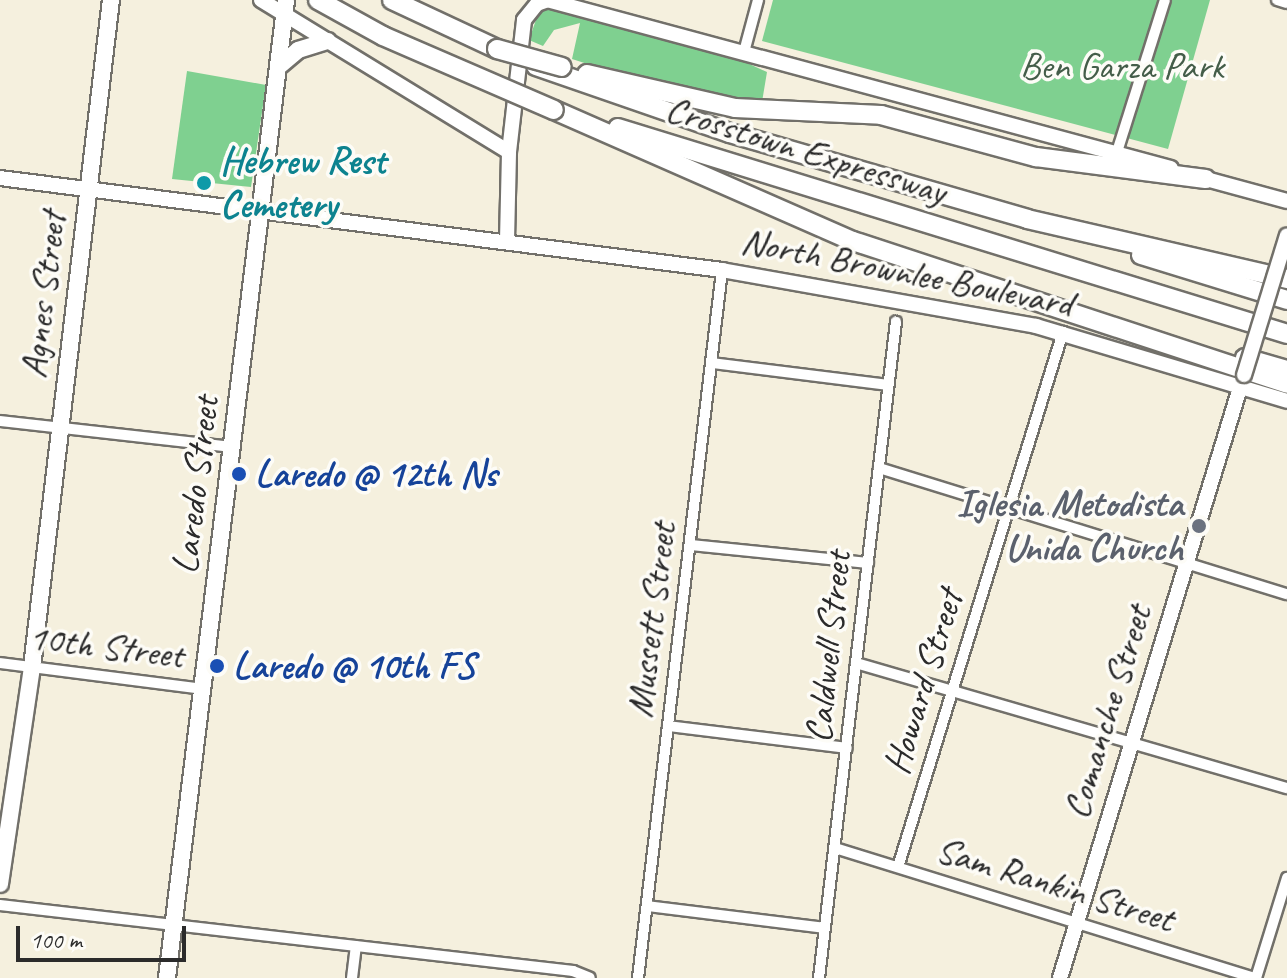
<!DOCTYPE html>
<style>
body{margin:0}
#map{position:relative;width:1287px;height:978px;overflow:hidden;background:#f5f0de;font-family:Caveat,sans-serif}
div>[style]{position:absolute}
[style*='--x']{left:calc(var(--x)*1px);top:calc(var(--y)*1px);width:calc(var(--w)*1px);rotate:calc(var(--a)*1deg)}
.green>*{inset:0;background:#7fd090}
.roads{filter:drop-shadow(2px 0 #72706a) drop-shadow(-2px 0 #72706a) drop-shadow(0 2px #72706a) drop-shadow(0 -2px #72706a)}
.street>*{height:10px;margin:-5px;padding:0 5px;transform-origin:5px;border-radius:5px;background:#fff}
.secondary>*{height:14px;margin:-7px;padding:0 7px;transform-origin:7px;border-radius:7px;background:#fff}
.primary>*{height:16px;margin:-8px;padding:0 8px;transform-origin:8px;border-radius:8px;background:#fff}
.highway>*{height:18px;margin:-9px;padding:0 9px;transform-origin:9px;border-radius:9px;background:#fff}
.bridges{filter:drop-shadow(2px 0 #72706a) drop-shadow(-2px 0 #72706a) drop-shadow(0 2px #72706a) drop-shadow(0 -2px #72706a)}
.secondary-bridge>*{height:14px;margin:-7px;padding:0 7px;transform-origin:7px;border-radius:7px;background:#fff}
.highway-bridge>*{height:18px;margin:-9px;padding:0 9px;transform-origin:9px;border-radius:9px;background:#fff}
.dots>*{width:22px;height:22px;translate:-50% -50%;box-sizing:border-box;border:4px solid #fdfcf7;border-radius:50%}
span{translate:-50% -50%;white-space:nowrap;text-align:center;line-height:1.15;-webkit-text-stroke:7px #fdfcf7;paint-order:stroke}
.park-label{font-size:38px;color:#445d49}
.street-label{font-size:38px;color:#2b2b2b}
.culture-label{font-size:38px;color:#0d838f;font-weight:700}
.left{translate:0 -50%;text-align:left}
.transit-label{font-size:38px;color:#164399;font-weight:700}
.worship-label{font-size:38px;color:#5b616d;font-weight:700}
.right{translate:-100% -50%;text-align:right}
.scale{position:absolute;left:16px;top:926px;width:170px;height:36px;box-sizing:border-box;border:4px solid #2b2b2b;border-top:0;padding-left:10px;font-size:24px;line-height:28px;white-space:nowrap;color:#2b2b2b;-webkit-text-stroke:6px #fdfcf7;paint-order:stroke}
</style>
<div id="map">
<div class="green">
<i style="clip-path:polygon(773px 0,1210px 0,1168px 149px,762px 41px)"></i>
<i style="clip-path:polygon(549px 8px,745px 62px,767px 72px,762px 102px,631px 78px,572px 59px,580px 23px,554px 30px,543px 46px,529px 40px,538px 14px)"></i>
<i style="clip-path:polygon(187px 71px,266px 85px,251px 187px,172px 179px)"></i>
</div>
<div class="roads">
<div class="street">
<i style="--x:1277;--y:0;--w:10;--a:17"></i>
<i style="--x:744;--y:52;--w:54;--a:-74.9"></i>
<i style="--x:1117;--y:152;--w:159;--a:-72.5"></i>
<i style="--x:712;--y:363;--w:177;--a:7.1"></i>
<i style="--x:0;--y:421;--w:231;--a:6.4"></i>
<i style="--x:879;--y:468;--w:427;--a:17.2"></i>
<i style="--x:691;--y:545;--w:178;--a:5.8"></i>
<i style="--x:0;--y:663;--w:206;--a:7.3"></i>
<i style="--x:856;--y:663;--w:449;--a:16.2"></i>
<i style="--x:668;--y:726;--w:180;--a:7"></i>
<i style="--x:835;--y:848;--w:441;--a:17.2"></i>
<i style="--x:898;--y:867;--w:560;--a:-72.86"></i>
<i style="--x:0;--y:905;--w:577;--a:6.57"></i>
<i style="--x:573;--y:971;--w:18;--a:22"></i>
<i style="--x:647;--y:906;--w:179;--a:7"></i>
<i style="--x:352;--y:978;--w:32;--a:-83"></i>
<i style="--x:638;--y:978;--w:713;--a:-83.23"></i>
<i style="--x:819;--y:978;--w:661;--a:-83.31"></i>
<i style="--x:1256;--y:978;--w:105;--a:-72.8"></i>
</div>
<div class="secondary">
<i style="--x:261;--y:0;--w:291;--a:31.5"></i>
<i style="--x:547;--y:0;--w:646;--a:15.07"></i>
<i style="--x:1199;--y:177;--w:91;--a:15.3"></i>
<i style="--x:0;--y:178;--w:728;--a:7.26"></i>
<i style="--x:722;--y:270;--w:319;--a:10.1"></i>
<i style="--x:1036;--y:326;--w:262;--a:16.6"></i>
<i style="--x:507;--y:241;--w:89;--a:-88.7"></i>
<i style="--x:509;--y:152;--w:133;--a:-83.5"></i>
<i style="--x:524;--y:20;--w:21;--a:-51"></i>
<i style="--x:537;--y:4;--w:12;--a:-20"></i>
<i style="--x:1060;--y:978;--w:627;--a:-73.04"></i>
</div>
<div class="primary">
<i style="--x:278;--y:67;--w:26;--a:-40"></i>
<i style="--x:298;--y:50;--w:31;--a:-17"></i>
<i style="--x:0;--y:884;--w:219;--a:-81.6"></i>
<i style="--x:32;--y:667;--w:672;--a:-83.25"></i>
<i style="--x:167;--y:978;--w:985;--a:-83.06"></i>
</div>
<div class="highway">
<i style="--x:392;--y:0;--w:116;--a:25"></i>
<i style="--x:536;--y:66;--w:205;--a:19.1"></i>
<i style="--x:730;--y:133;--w:309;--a:16.1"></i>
<i style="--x:1027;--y:219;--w:267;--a:13"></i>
<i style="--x:587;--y:74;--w:152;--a:12.9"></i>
<i style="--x:735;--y:108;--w:146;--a:2.7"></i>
<i style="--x:881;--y:115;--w:161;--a:15.2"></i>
<i style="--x:1036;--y:157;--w:171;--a:7.4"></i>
<i style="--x:554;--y:110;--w:326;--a:23.7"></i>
<i style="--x:853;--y:241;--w:457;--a:18.2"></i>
<i style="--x:618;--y:128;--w:700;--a:17.11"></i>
<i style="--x:1141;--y:255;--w:153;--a:17.1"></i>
<i style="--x:1245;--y:358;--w:44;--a:15.9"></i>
</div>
</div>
<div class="bridges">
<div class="secondary-bridge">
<i style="--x:1244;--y:375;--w:146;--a:-72.9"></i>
</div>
<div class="highway-bridge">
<i style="--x:318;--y:0;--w:74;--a:29"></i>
<i style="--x:383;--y:36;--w:186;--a:23.4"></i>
<i style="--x:497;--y:49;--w:67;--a:15.5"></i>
</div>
</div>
<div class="dots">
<i style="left:204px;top:183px;background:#0f9aa8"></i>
<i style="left:239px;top:474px;background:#1a4fb4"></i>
<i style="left:1199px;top:526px;background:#6b7280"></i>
<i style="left:217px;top:666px;background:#1a4fb4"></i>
</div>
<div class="park-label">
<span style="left:1122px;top:66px">Ben Garza Park</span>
</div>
<div class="street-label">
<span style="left:806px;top:150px;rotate:17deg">Crosstown Expressway</span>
<span style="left:907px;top:272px;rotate:11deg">North Brownlee Boulevard</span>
<span style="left:43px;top:295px;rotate:-83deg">Agnes Street</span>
<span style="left:195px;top:485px;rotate:-83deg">Laredo Street</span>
<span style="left:651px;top:620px;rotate:-83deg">Mussett Street</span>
<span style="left:106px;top:646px;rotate:7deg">10th Street</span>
<span style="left:828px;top:647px;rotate:-84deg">Caldwell Street</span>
<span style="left:923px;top:682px;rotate:-73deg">Howard Street</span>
<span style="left:1107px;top:712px;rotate:-73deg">Comanche Street</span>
<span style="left:1055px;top:884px;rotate:17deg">Sam Rankin Street</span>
</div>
<div class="culture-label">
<span class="left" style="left:220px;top:183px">Hebrew Rest<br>Cemetery</span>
</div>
<div class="transit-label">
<span class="left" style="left:255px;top:474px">Laredo @ 12th Ns</span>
<span class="left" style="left:233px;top:666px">Laredo @ 10th FS</span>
</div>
<div class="worship-label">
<span class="right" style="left:1183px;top:526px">Iglesia Metodista<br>Unida Church</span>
</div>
<div class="scale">100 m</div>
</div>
